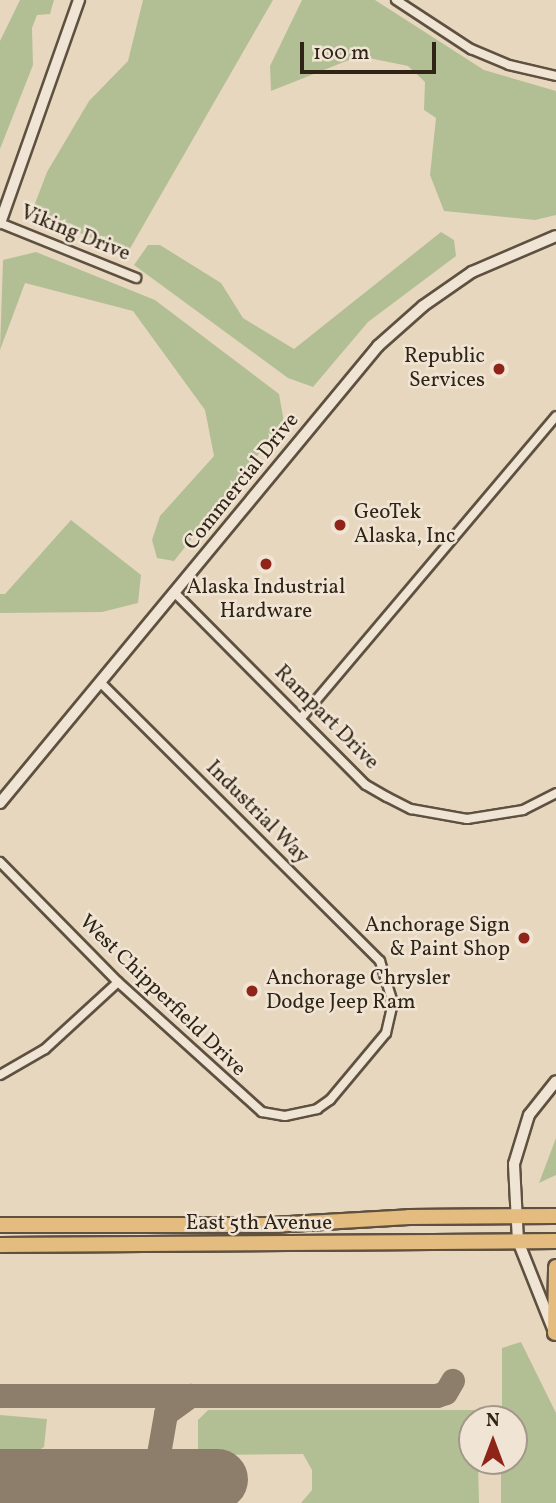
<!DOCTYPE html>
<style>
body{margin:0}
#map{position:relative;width:556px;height:1503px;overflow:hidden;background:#e8d7bf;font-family:Vollkorn,serif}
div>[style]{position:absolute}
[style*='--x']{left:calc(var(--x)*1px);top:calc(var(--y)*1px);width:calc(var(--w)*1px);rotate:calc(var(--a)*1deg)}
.green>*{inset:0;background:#b2bf95}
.taxiway>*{height:24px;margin:-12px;padding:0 12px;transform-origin:12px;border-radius:12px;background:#8c7e6a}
.runway>*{height:61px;margin:-30.5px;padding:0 30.5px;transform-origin:30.5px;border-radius:30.5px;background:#8c7e6a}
.roads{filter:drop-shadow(2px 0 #5e5140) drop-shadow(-2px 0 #5e5140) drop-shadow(0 2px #5e5140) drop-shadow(0 -2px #5e5140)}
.street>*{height:8px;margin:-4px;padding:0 4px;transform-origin:4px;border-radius:4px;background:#f0e5d5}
.secondary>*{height:10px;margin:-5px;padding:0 5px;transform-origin:5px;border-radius:5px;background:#f0e5d5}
.highway>*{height:14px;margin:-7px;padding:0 7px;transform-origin:7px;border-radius:7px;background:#e4bc80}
.dots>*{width:19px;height:19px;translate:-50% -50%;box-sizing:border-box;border:4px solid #f0e5d5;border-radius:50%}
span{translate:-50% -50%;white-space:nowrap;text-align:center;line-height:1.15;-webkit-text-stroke:5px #f0e5d5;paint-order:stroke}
.street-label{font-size:21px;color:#302416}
.poi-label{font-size:21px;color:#302416}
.right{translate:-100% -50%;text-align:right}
.left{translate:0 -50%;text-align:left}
.north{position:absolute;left:458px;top:1405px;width:70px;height:70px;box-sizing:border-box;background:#f0e5d5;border:2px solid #a39889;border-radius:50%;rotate:0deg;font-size:19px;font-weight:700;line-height:28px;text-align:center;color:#302416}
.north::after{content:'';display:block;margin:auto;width:24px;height:32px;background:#8f2418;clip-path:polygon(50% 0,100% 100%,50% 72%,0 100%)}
.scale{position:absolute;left:300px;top:42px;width:136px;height:32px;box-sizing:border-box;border:4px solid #302416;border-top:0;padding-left:9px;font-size:21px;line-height:24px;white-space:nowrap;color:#302416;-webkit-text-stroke:5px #f0e5d5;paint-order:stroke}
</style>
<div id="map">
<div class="green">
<i style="clip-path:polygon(20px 0,54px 0,50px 14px,37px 15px,32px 28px,33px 65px,0 149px,0 41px)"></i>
<i style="clip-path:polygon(143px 0,273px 0,128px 252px,31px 214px,47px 172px,89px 101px,128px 61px)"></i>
<i style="clip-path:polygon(302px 0,375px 0,484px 70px,556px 91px,556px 215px,535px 220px,444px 211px,430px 175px,436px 118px,424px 110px,425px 82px,408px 66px,359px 56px,271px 91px,270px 66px)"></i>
<i style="clip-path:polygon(441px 232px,454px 240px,456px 256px,368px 322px,313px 387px,288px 378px,134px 265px,148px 245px,160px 245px,221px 283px,243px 318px,294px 349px)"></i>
<i style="clip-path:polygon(36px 252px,155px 300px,279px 394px,284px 422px,174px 561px,157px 558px,152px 540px,160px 516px,214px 456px,205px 410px,133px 311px,25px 283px,0 350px,3px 260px)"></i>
<i style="clip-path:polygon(71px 520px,141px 575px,138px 603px,102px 612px,0 613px,0 594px,5px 594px)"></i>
<i style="clip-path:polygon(556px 1138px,556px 1175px,539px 1183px)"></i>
<i style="clip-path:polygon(521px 1342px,556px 1413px,556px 1503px,501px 1503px,501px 1461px,514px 1461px,514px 1419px,502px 1419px,502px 1348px)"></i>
<i style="clip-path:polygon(208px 1410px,478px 1410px,478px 1419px,472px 1419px,472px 1461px,478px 1461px,479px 1503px,301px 1503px,312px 1490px,312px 1470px,303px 1454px,198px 1455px,198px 1420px)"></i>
<i style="clip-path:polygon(0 1415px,47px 1419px,44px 1447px,34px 1453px,0 1454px)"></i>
</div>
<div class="taxiway">
<i style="--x:0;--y:1396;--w:437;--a:0"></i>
<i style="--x:437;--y:1396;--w:9;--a:-18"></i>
<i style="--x:446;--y:1393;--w:14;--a:-60"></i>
<i style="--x:129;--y:1479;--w:35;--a:-33"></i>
<i style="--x:158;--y:1460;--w:47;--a:-80.1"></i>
<i style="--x:166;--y:1414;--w:31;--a:-36"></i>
<i style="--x:129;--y:1479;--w:22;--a:27"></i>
<i style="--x:149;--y:1489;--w:18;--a:49"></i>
</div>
<div class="runway">
<i style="--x:0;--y:1479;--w:217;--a:0"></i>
</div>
<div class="roads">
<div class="street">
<i style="--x:396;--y:0;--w:90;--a:33.2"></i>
<i style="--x:471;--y:49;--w:41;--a:22.8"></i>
<i style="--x:509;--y:65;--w:48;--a:13.2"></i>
<i style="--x:0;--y:223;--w:147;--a:22"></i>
<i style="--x:176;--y:594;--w:269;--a:45.2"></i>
<i style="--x:366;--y:785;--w:24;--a:30"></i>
<i style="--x:387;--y:797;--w:27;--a:27"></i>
<i style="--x:411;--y:809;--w:57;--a:10.1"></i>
<i style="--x:467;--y:819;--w:57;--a:-9.1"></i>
<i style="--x:523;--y:810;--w:37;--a:-27"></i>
<i style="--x:301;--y:718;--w:395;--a:-49.8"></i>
<i style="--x:0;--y:862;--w:168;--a:45.5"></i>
<i style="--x:118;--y:982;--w:194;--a:42.1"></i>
<i style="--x:262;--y:1112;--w:23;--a:10"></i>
<i style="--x:285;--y:1116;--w:33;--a:-12"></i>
<i style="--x:317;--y:1109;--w:16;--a:-35"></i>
<i style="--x:330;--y:1100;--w:87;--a:-50.1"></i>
<i style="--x:386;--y:1033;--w:31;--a:-77"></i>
<i style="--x:393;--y:1003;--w:44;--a:-107.2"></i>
<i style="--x:380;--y:961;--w:392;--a:-135.1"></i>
<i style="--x:0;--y:1075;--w:52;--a:-30"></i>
<i style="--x:45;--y:1049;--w:99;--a:-42.5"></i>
</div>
<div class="secondary">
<i style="--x:0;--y:223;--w:237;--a:-70.5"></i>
<i style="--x:0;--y:803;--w:593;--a:-50.4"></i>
<i style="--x:378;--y:346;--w:60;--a:-41.6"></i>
<i style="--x:423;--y:306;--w:60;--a:-34.8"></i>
<i style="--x:472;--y:272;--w:91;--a:-23.2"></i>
<i style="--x:553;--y:1329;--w:95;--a:-111.7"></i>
<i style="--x:518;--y:1241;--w:77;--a:-93"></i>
<i style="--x:514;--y:1164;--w:51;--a:-73"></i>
<i style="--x:529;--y:1115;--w:43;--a:-51.5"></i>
</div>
<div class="highway">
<i style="--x:0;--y:1225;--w:272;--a:0"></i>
<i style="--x:272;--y:1225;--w:137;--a:-3.3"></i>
<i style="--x:409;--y:1217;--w:147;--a:-0.4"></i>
<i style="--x:0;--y:1245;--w:556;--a:-0.41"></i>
<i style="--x:555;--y:1333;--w:66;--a:-89.1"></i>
</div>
</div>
<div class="dots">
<i style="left:499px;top:369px;background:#8f2418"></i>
<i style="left:340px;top:525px;background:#8f2418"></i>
<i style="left:266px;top:564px;background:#8f2418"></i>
<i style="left:524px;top:938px;background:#8f2418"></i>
<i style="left:252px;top:991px;background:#8f2418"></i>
</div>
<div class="street-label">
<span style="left:75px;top:234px;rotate:22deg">Viking Drive</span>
<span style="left:242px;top:482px;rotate:-51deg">Commercial Drive</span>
<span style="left:326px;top:718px;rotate:45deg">Rampart Drive</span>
<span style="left:257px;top:813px;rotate:45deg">Industrial Way</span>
<span style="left:162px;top:996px;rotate:44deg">West Chipperfield Drive</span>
<span style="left:259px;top:1224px">East 5th Avenue</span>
</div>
<div class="poi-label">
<span class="right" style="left:485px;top:369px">Republic<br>Services</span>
<span class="left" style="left:354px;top:525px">GeoTek<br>Alaska, Inc</span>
<span style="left:266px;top:600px">Alaska Industrial<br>Hardware</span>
<span class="right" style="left:510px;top:938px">Anchorage Sign<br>&amp; Paint Shop</span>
<span class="left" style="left:266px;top:991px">Anchorage Chrysler<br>Dodge Jeep Ram</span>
</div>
<div class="north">N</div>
<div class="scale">100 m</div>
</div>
